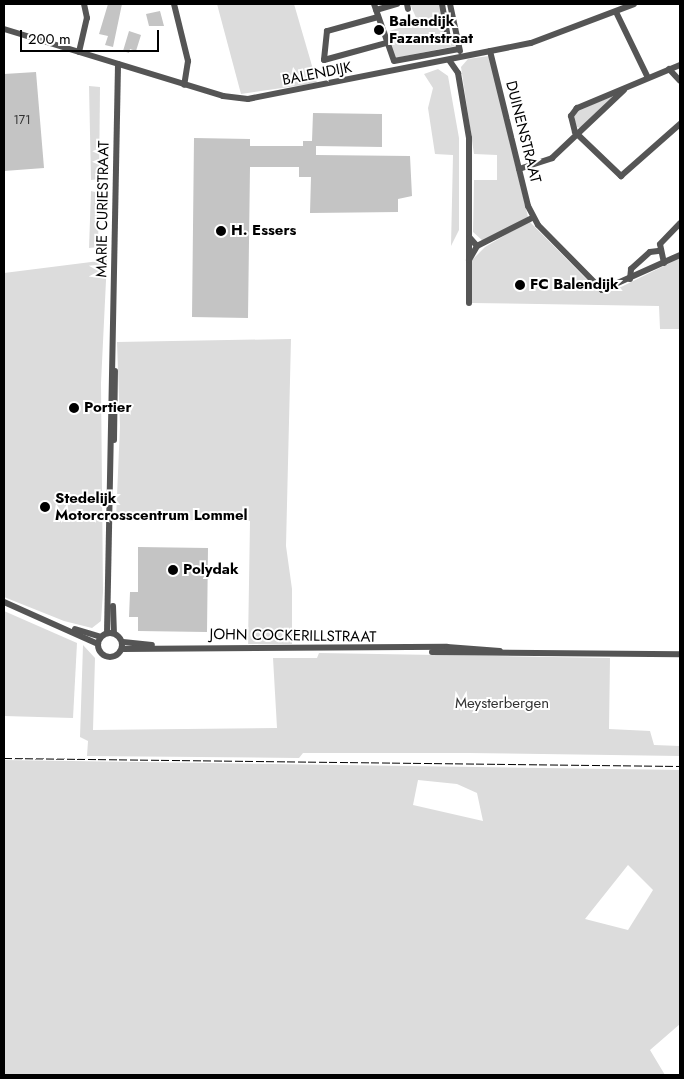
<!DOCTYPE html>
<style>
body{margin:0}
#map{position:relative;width:684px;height:1079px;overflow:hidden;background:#fff;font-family:Jost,sans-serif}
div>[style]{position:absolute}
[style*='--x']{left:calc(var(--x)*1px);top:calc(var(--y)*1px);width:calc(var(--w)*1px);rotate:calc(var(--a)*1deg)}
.green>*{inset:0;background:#dcdcdc}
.building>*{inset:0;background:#c4c4c4}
.minor>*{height:6px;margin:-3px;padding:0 3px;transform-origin:3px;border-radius:3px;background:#555}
.minor>.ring{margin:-3px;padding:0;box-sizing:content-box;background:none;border:6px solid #555;border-radius:50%}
.rail>*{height:1px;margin-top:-0.5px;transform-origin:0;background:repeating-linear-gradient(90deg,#000 0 8px,transparent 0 10.5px)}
.dots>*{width:14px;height:14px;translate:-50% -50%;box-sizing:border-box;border:2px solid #fff;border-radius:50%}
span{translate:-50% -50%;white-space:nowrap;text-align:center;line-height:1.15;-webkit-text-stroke:4px #fff;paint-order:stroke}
.number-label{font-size:12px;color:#313131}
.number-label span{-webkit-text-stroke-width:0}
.poi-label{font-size:15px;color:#000;font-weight:700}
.left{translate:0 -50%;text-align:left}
.street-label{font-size:15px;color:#000}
.park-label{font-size:15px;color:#333}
.frame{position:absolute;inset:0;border:5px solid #000;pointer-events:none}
.scale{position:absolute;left:20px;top:30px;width:139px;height:22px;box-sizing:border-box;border:2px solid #000;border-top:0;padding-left:6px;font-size:15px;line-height:18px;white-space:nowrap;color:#000;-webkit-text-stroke:4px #fff;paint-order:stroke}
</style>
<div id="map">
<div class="green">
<i style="clip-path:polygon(217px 4px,294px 4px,317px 83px,241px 94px)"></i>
<i style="clip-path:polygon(410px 4px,439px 4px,444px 34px,455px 46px,395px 58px,386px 32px,418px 22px)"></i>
<i style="clip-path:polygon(489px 56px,528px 217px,483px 241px,473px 232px,474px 180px,497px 180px,497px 155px,474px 154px,461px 67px,468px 59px)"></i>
<i style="clip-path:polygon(438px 69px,448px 76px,459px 138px,459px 230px,451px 246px,453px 155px,435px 154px,428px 108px,433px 88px,424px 74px)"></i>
<i style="clip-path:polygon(89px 86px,100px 87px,99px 179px,91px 180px)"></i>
<i style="clip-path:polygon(614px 96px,580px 128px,577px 127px,574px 119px,577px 110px)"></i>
<i style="clip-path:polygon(91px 191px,99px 193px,98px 247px,89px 248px)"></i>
<i style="clip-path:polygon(529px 221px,598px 291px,621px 287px,680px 258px,680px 329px,660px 329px,659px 306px,472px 303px,472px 260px,485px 247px)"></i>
<i style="clip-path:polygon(107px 260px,101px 383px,103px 592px,101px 621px,92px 628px,64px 621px,4px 597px,4px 273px)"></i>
<i style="clip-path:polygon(291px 339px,286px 546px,292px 589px,292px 644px,248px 644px,250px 521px,116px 519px,120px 426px,117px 342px)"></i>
<i style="clip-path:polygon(4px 611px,77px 643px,73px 718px,4px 716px)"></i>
<i style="clip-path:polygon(83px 645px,95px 658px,93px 730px,277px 728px,273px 658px,317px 658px,319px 653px,610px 658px,609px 729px,650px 731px,654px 745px,680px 746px,680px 756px,469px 753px,303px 753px,299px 758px,87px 756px,88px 741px,80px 737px)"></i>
<i style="clip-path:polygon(evenodd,4px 760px,680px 770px,680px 1024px,650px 1050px,665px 1075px,4px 1075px,4px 760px,418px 780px,457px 784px,477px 793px,483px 821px,413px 805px,418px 780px,4px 760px,628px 865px,653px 890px,628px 930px,585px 919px,628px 865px)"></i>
</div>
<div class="building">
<i style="clip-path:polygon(108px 4px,122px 4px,113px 47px,105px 45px,108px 36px,99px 34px)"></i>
<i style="clip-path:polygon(160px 11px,164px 26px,149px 26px,146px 14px)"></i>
<i style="clip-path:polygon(129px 31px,141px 35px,136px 51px,130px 49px,129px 53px,123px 51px)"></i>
<i style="clip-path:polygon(36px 72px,44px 168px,4px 171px,4px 74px)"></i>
<i style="clip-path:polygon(313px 113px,382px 114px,382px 147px,316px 146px,316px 155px,410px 156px,412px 196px,398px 199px,398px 212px,310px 213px,311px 177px,299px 177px,299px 167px,250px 167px,248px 318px,192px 317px,194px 138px,250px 139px,250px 146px,303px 146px,303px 141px,312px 141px)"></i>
<i style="clip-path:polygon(138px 547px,208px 548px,207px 632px,138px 631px,138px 617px,129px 617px,130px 592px,138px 592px)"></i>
</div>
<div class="minor">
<i style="--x:174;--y:4;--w:59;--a:76.2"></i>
<i style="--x:188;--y:61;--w:24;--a:99"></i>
<i style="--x:374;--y:4;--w:60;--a:70.7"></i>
<i style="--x:394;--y:61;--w:66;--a:-10.5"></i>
<i style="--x:407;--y:4;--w:5;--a:79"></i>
<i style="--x:442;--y:4;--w:34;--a:80"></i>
<i style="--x:448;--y:37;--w:11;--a:27"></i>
<i style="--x:450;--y:4;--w:48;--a:78"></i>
<i style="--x:376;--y:10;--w:22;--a:-16"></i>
<i style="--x:616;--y:12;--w:73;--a:64.1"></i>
<i style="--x:378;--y:17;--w:53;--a:164.6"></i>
<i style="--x:327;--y:31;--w:29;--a:96"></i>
<i style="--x:324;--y:60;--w:64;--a:-15.3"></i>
<i style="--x:4;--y:29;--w:229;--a:17"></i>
<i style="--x:223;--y:96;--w:25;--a:7"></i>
<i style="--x:248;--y:99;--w:288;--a:-11.2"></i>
<i style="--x:531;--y:43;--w:110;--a:-20.7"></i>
<i style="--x:490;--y:51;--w:160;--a:76.2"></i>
<i style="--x:528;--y:206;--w:21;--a:62"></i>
<i style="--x:538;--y:225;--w:91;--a:45.4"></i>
<i style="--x:602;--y:290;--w:85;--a:-24.2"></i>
<i style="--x:79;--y:52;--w:35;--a:-77"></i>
<i style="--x:87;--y:18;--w:14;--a:-102"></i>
<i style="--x:449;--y:60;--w:16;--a:55"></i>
<i style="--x:458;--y:73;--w:66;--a:80.4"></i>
<i style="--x:469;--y:138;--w:165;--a:90"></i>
<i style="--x:680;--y:65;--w:112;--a:157.3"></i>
<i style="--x:577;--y:108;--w:10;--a:127"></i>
<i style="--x:571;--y:116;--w:16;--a:76"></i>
<i style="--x:575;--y:132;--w:64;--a:43.7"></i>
<i style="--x:621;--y:176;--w:79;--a:-41.4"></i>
<i style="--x:669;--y:69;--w:16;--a:47"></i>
<i style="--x:519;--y:169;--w:35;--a:-18"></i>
<i style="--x:552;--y:158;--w:99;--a:-43.4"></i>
<i style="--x:477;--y:246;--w:62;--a:-27"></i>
<i style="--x:469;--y:260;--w:16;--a:-60"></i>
<i style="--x:477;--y:246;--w:11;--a:-131"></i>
<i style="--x:664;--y:263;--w:19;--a:-102"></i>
<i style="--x:660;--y:244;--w:29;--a:-46"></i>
<i style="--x:630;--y:279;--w:10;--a:-84"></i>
<i style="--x:631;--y:269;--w:25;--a:-42"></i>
<i style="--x:650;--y:252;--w:8;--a:-7"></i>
<i style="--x:114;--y:440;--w:69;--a:-89.2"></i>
<i style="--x:4;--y:602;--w:103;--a:24.1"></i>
<i style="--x:113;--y:606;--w:27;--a:88"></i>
<i style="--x:75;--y:629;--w:27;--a:17"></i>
<i class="ring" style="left:98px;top:633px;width:18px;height:18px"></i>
<i style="--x:107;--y:633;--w:569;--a:-88.89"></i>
<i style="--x:123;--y:642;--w:29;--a:6"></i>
<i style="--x:122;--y:649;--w:325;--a:-0.4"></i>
<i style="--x:447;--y:647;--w:53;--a:4.3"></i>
<i style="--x:432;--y:652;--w:248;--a:0.5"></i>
</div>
<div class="rail">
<i style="--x:4;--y:758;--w:676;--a:0.68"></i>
</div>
<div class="dots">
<i style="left:379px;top:30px;background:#000"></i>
<i style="left:221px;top:231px;background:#000"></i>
<i style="left:520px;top:285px;background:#000"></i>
<i style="left:74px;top:408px;background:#000"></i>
<i style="left:45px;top:507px;background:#000"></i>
<i style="left:173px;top:570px;background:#000"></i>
</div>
<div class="number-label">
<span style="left:22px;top:121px">171</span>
</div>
<div class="poi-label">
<span class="left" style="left:389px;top:30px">Balendijk<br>Fazantstraat</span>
<span class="left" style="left:231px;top:231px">H. Essers</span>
<span class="left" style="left:530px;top:285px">FC Balendijk</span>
<span class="left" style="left:84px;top:408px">Portier</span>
<span class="left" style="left:55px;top:507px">Stedelijk<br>Motorcrosscentrum Lommel</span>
<span class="left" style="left:183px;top:570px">Polydak</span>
</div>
<div class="street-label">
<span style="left:317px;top:74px;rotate:-11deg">BALENDIJK</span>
<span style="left:523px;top:132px;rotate:76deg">DUINENSTRAAT</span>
<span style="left:103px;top:209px;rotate:-89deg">MARIE CURIESTRAAT</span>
<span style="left:293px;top:636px;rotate:1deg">JOHN COCKERILLSTRAAT</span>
</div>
<div class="park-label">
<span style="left:502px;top:704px">Meysterbergen</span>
</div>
<div class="frame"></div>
<div class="scale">200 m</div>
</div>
